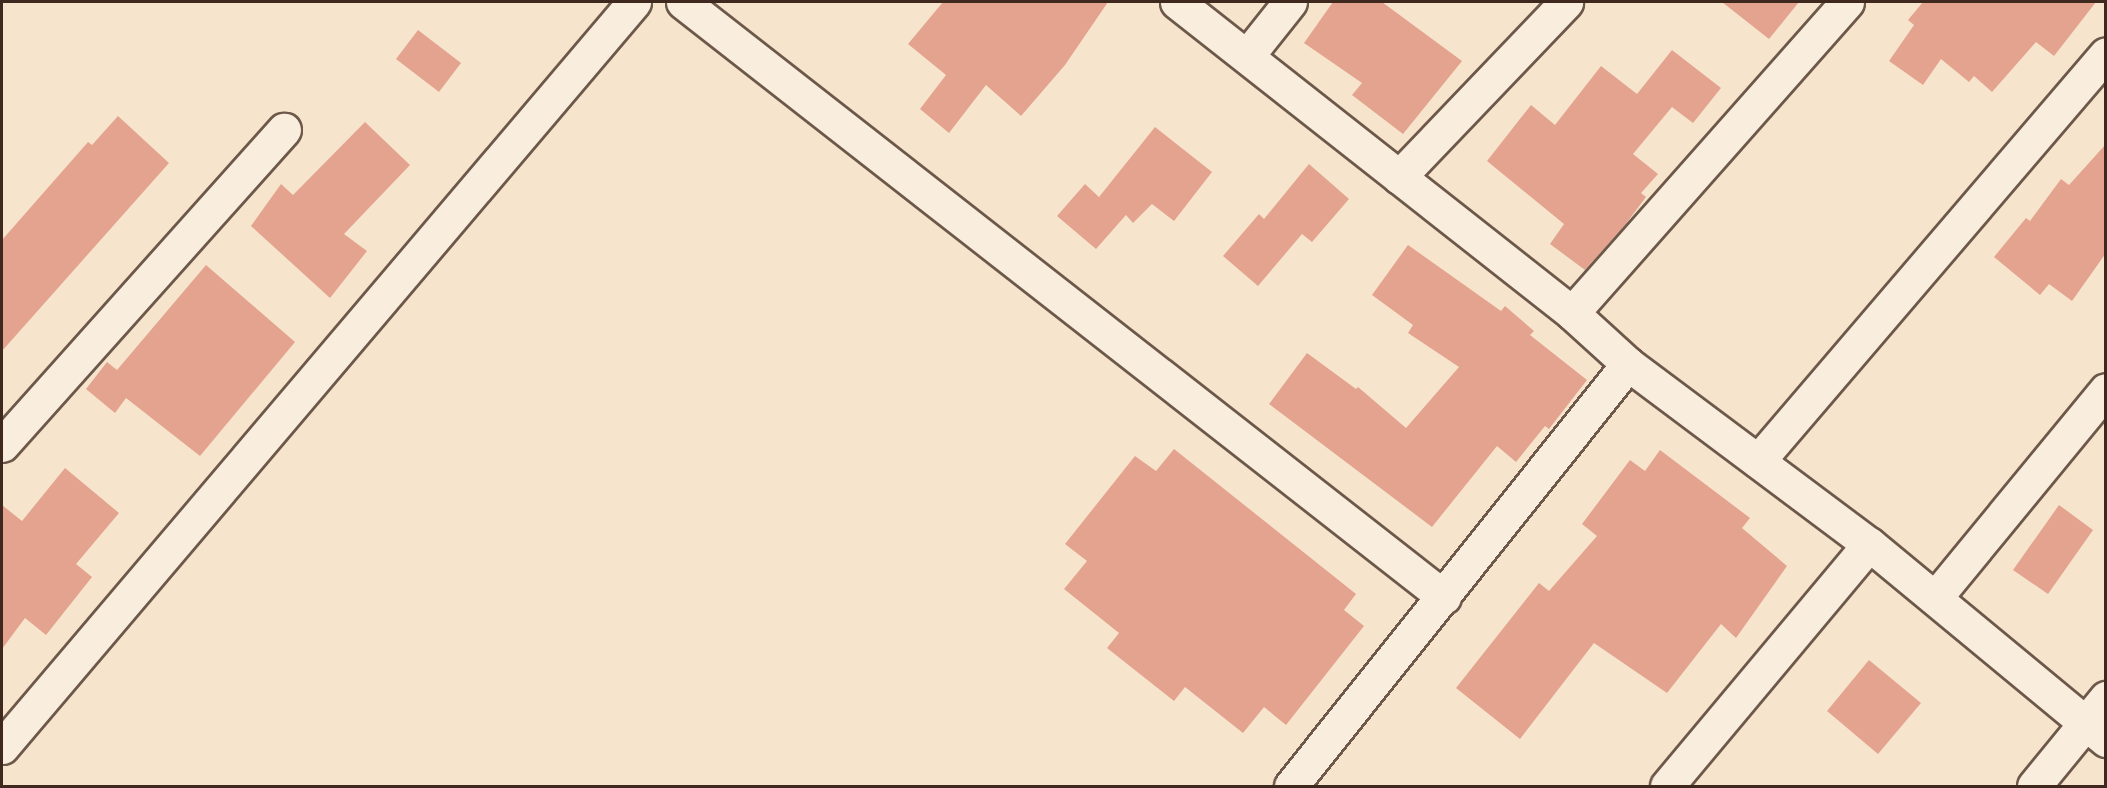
<!DOCTYPE html>
<style>
body{margin:0}
#map{position:relative;width:2107px;height:788px;overflow:hidden;background:#f6e5cc;font-family:"IM FELL Great Primer",serif}
div>[style]{position:absolute}
[style*='--x']{left:calc(var(--x)*1px);top:calc(var(--y)*1px);width:calc(var(--w)*1px);rotate:calc(var(--a)*1deg)}
.building>*{inset:0;background:#e4a38f}
.roads{filter:drop-shadow(2px 0 #6d584a) drop-shadow(-2px 0 #6d584a) drop-shadow(0 2px #6d584a) drop-shadow(0 -2px #6d584a)}
.minor>*{height:33px;margin:-16.5px;padding:0 16.5px;transform-origin:16.5px;border-radius:16.5px;background:#f9eede}
span{translate:-50% -50%;white-space:nowrap;text-align:center;line-height:1.15;-webkit-text-stroke:4.5px #f9eede;paint-order:stroke}
.frame{position:absolute;inset:0;border:3px solid #3f291f;pointer-events:none}
</style>
<div id="map">
<div class="building">
<i style="clip-path:polygon(943px 2px,1108px 2px,1065px 65px,1021px 116px,986px 85px,949px 133px,920px 109px,946px 75px,908px 44px)"></i>
<i style="clip-path:polygon(1333px 2px,1382px 2px,1462px 61px,1403px 134px,1352px 95px,1362px 83px,1304px 43px)"></i>
<i style="clip-path:polygon(1722px 2px,1799px 2px,1769px 39px)"></i>
<i style="clip-path:polygon(1923px 2px,2096px 2px,2054px 56px,2036px 42px,1992px 92px,1974px 76px,1969px 82px,1941px 59px,1923px 85px,1889px 61px,1914px 25px,1908px 20px)"></i>
<i style="clip-path:polygon(418px 30px,461px 63px,439px 92px,396px 59px)"></i>
<i style="clip-path:polygon(1672px 50px,1721px 88px,1693px 123px,1672px 107px,1633px 154px,1658px 174px,1641px 193px,1646px 197px,1625px 225px,1585px 270px,1550px 244px,1564px 224px,1487px 161px,1531px 105px,1555px 125px,1601px 66px,1637px 94px)"></i>
<i style="clip-path:polygon(118px 116px,169px 163px,2px 351px,2px 240px,88px 142px,92px 145px)"></i>
<i style="clip-path:polygon(365px 122px,410px 165px,344px 234px,367px 251px,330px 298px,251px 226px,281px 184px,293px 195px)"></i>
<i style="clip-path:polygon(1155px 127px,1212px 172px,1174px 221px,1152px 204px,1133px 223px,1126px 215px,1096px 249px,1057px 216px,1085px 184px,1099px 197px)"></i>
<i style="clip-path:polygon(2106px 144px,2106px 253px,2072px 301px,2049px 284px,2040px 295px,1994px 257px,2026px 218px,2030px 221px,2061px 179px,2069px 185px)"></i>
<i style="clip-path:polygon(1309px 164px,1349px 199px,1312px 242px,1302px 234px,1258px 286px,1223px 256px,1259px 214px,1264px 219px)"></i>
<i style="clip-path:polygon(1408px 245px,1501px 311px,1505px 306px,1534px 331px,1530px 335px,1587px 380px,1549px 429px,1545px 426px,1516px 462px,1497px 446px,1432px 527px,1269px 404px,1307px 353px,1356px 389px,1358px 387px,1406px 428px,1459px 367px,1408px 333px,1413px 325px,1372px 295px)"></i>
<i style="clip-path:polygon(206px 265px,295px 342px,200px 456px,126px 398px,115px 413px,86px 389px,107px 362px,117px 370px)"></i>
<i style="clip-path:polygon(1174px 449px,1356px 594px,1344px 610px,1364px 626px,1286px 725px,1264px 707px,1243px 733px,1185px 687px,1174px 701px,1107px 648px,1119px 633px,1064px 589px,1087px 561px,1065px 544px,1135px 456px,1156px 471px)"></i>
<i style="clip-path:polygon(1660px 450px,1750px 518px,1742px 528px,1787px 566px,1736px 638px,1721px 624px,1667px 693px,1594px 643px,1520px 739px,1456px 688px,1539px 583px,1549px 591px,1597px 536px,1582px 524px,1630px 460px,1645px 471px)"></i>
<i style="clip-path:polygon(65px 468px,119px 513px,76px 564px,92px 577px,46px 635px,25px 618px,2px 649px,2px 505px,22px 521px)"></i>
<i style="clip-path:polygon(2059px 505px,2093px 530px,2048px 594px,2013px 570px)"></i>
<i style="clip-path:polygon(1869px 660px,1921px 703px,1878px 754px,1827px 711px)"></i>
</div>
<div class="roads">
<div class="minor">
<i style="--x:683;--y:2;--w:966;--a:38.02"></i>
<i style="--x:1177;--y:2;--w:503;--a:38.21"></i>
<i style="--x:1572;--y:313;--w:76;--a:42.3"></i>
<i style="--x:1628;--y:364;--w:301;--a:36.8"></i>
<i style="--x:1869;--y:544;--w:308;--a:39.6"></i>
<i style="--x:1247;--y:56;--w:69;--a:-51.5"></i>
<i style="--x:1399;--y:177;--w:242;--a:-46.3"></i>
<i style="--x:1572;--y:313;--w:415;--a:-48.5"></i>
<i style="--x:2;--y:445;--w:423;--a:-48.2"></i>
<i style="--x:1758;--y:461;--w:535;--a:-49.47"></i>
<i style="--x:1935;--y:598;--w:269;--a:-50.6"></i>
<i style="--x:2;--y:747;--w:977;--a:-49.69"></i>
<i style="--x:1291;--y:786;--w:540;--a:-51.39"></i>
<i style="--x:1667;--y:786;--w:315;--a:-50.1"></i>
<i style="--x:2034;--y:786;--w:114;--a:-50.7"></i>
</div>
</div>
<div class="frame"></div>
</div>
